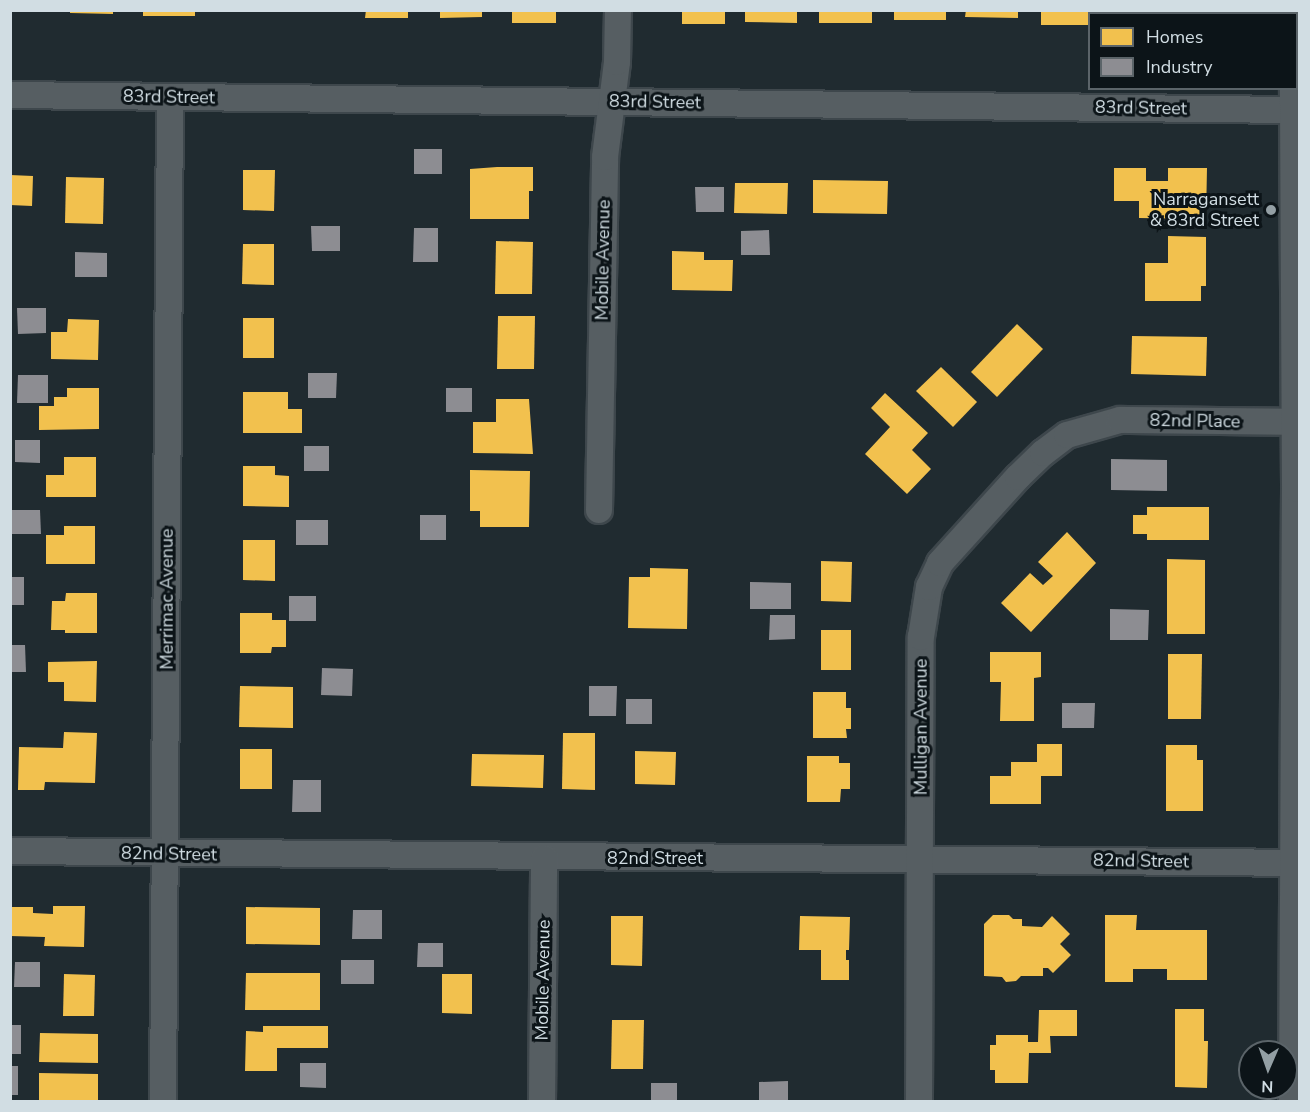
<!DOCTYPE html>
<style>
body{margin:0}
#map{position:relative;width:1310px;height:1112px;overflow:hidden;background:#202b30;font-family:"Nunito Sans",sans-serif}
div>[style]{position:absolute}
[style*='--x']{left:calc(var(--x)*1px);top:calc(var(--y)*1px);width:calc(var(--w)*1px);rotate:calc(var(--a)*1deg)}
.homes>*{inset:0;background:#f2c14e}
.industry>*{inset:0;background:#8d8d92}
.roads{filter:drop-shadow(2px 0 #3e474c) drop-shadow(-2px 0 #3e474c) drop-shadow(0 2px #3e474c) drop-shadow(0 -2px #3e474c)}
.minor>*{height:26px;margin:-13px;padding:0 13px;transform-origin:13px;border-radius:13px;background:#565e62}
.tertiary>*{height:32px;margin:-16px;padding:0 16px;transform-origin:16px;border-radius:16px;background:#565e62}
.dots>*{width:16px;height:16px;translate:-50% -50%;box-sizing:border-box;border:3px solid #0c1418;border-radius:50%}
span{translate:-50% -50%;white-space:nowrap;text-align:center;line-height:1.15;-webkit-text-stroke:6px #0c1418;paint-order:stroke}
.street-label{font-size:18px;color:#d1dde3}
.poi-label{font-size:18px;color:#d1dde3}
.right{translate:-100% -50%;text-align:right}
.frame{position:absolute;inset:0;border:12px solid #d1dde3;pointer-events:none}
.legend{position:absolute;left:1088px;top:12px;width:210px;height:78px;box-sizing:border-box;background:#0c1418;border:2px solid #5b6469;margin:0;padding:8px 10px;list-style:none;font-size:18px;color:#d1dde3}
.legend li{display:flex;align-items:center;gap:12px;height:30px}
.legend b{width:30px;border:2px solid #5b6469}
.north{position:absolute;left:1238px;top:1040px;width:60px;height:60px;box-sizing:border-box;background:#0c1418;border:2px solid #5b6469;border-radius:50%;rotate:182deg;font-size:16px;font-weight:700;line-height:24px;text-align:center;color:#d1dde3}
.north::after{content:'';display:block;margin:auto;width:21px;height:27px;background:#939fa4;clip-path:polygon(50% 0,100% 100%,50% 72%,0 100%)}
</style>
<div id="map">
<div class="homes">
<i style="clip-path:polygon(70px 10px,113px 10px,113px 14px,70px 13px)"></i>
<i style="clip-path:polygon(143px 10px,195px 10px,195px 16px,143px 16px)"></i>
<i style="clip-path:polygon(366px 10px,408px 10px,408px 18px,365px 18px)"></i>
<i style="clip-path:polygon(440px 10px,482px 10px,482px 17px,440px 18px)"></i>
<i style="clip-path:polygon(512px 10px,556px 10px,556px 23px,512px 23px)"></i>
<i style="clip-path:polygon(682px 10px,725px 10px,725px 24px,682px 24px)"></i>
<i style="clip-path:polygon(745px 10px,797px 10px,797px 23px,745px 22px)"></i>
<i style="clip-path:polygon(819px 10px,872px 10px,872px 23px,819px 23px)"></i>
<i style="clip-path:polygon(894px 10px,946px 10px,946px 20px,894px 20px)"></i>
<i style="clip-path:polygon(966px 10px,1018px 10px,1018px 18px,965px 17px)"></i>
<i style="clip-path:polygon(1041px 10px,1094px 10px,1094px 14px,1090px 14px,1090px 25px,1041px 25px)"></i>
<i style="clip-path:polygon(1137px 10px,1214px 10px,1214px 14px,1137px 14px)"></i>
<i style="clip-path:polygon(497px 167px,533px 167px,533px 191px,529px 191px,529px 219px,470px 219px,470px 169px)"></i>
<i style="clip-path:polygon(1114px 168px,1146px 168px,1146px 181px,1168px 181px,1168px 168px,1207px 168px,1206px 219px,1139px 218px,1139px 201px,1114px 201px)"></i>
<i style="clip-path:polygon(243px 170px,275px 170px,274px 211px,243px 210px)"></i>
<i style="clip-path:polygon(10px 175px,33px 176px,32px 206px,10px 205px)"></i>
<i style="clip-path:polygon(66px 177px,104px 178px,103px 224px,65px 223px)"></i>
<i style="clip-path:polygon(813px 180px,888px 181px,887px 214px,813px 213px)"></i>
<i style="clip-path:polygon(735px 183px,788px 183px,787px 214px,734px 213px)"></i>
<i style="clip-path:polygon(1168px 236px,1206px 237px,1206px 286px,1201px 286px,1201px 301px,1145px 301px,1145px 263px,1168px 263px)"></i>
<i style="clip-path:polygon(496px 241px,533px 242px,532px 294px,495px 294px)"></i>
<i style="clip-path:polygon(243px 244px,274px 244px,274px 285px,242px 284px)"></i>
<i style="clip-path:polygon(672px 251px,704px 252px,704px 260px,733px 260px,732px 291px,672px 290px)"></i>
<i style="clip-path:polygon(498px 316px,535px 316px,534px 369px,497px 369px)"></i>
<i style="clip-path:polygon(243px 318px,274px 318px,274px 358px,243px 358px)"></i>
<i style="clip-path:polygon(68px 319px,99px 320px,98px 360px,51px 359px,51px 332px,67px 332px)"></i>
<i style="clip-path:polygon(1017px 324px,1043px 349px,997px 397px,971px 372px)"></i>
<i style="clip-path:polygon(1132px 336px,1207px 337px,1206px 376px,1131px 374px)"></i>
<i style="clip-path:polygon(941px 367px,977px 402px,953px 427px,916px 391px)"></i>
<i style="clip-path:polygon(67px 388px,99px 388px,99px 429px,39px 430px,39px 406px,54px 406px,54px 397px,67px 397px)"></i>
<i style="clip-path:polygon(243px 392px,288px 392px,288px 409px,302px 409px,302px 433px,243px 433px)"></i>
<i style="clip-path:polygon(885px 393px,928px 433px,912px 450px,931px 469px,907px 494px,865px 454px,890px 427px,871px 408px)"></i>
<i style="clip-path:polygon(496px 399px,529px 399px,533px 454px,473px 453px,473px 422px,496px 422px)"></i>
<i style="clip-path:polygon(64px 457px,96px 457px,96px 497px,46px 497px,46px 475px,64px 475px)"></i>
<i style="clip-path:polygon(243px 466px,275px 466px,275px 475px,289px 476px,289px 507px,243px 506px)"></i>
<i style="clip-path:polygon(470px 470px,530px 471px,529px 527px,480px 527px,480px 511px,470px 511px)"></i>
<i style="clip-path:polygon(1147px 507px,1209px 507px,1209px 540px,1147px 540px,1147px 534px,1133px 534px,1133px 515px,1147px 515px)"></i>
<i style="clip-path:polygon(64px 526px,95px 526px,95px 564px,46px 564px,46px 535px,64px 535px)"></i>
<i style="clip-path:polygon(1067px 532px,1096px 563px,1031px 632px,1001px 603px,1030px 573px,1043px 585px,1053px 576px,1038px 562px)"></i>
<i style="clip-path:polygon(243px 540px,275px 540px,275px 581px,243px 580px)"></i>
<i style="clip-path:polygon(1167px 559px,1205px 560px,1205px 634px,1167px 634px)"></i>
<i style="clip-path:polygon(821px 561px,852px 562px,851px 602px,821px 601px)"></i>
<i style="clip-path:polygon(650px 568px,688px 569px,687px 629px,628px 628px,629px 577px,650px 577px)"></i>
<i style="clip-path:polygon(66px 593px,97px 593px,97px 633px,65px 633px,65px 630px,51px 630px,52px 601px,65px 601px)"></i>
<i style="clip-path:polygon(240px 613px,272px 613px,272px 620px,286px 620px,286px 647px,272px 647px,271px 653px,240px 653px)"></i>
<i style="clip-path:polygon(821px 630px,851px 630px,851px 670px,821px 670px)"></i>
<i style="clip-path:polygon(990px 652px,1041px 652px,1041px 677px,1034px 678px,1034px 721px,1000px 721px,1001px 682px,990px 682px)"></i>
<i style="clip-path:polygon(1168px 654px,1202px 654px,1201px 719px,1168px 719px)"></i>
<i style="clip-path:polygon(97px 661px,96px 702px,64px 701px,64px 682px,48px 682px,48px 662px)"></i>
<i style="clip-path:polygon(240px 686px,293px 687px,293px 728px,239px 727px)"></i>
<i style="clip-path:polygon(813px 692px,846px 692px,846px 708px,851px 708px,851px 729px,846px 729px,847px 738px,813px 738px)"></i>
<i style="clip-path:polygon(64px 732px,97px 733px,95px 783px,45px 782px,44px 790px,18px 790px,19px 747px,63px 748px)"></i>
<i style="clip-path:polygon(563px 733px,595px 733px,595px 790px,562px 789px)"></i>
<i style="clip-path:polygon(1037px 744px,1062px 744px,1062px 776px,1041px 776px,1041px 804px,990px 804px,990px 776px,1011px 776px,1011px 762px,1037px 762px)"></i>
<i style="clip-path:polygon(1166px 745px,1197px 745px,1197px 760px,1203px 760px,1203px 811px,1166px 811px)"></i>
<i style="clip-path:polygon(240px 749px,272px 749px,272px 789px,240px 789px)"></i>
<i style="clip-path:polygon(635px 751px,676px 752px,675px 785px,635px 784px)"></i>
<i style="clip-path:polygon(472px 754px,544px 755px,543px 788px,471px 786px)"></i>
<i style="clip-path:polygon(807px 756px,839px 756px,839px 763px,850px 763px,850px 789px,841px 789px,840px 802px,807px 802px)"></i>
<i style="clip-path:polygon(53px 906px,85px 906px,84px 947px,44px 946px,45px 937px,10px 936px,10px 907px,33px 907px,33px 913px,53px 914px)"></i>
<i style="clip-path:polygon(246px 907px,320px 908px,320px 945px,246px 944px)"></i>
<i style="clip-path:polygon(993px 915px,1009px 915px,1013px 919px,1022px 919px,1022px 926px,1042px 927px,1052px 916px,1070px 934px,1060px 944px,1071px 955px,1053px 973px,1048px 968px,1043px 968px,1043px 976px,1021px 976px,1016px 981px,1006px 982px,1002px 977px,984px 976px,984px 924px)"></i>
<i style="clip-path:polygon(1105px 915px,1137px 915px,1136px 930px,1207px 930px,1207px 980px,1167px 980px,1167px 969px,1133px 969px,1133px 982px,1105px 982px)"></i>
<i style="clip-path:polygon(611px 916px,643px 916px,642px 966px,611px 965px)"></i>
<i style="clip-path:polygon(800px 916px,850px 917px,849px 950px,846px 950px,846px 960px,849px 960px,849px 980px,821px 980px,821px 950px,799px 950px)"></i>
<i style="clip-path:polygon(246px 973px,320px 973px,320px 1010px,245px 1010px)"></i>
<i style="clip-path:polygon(64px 974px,95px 975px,94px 1016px,63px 1016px)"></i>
<i style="clip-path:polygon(442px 974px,472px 974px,472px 1014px,442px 1013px)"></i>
<i style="clip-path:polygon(1175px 1009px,1204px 1009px,1204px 1041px,1208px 1041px,1207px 1088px,1175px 1087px)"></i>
<i style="clip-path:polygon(1039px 1010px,1077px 1010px,1077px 1036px,1050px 1036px,1051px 1053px,1029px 1053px,1028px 1083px,995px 1083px,995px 1070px,990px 1070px,990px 1045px,996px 1045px,996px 1035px,1028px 1035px,1028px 1042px,1038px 1042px)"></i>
<i style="clip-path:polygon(612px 1020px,644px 1020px,643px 1069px,611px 1069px)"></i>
<i style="clip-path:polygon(263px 1026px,328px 1026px,328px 1048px,277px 1048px,277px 1071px,245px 1071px,246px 1031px,263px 1032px)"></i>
<i style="clip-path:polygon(40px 1033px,98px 1034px,98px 1063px,39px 1062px)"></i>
<i style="clip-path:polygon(39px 1073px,98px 1074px,98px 1102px,39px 1102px)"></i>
</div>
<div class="industry">
<i style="clip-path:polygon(414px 149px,442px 149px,442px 174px,414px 174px)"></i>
<i style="clip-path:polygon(695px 187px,724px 187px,724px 212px,696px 212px)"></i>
<i style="clip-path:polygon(311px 226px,340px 226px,340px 251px,312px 251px)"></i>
<i style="clip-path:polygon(414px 228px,438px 228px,438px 262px,413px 262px)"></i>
<i style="clip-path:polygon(769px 230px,770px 255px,741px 255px,741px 231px)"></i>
<i style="clip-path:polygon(75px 252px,107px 253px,107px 277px,75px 277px)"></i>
<i style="clip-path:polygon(17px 308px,46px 308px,46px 333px,18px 334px)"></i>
<i style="clip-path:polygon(308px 373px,337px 373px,336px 398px,308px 398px)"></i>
<i style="clip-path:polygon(18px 375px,48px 375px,48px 403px,17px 403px)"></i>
<i style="clip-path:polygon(446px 388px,472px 388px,472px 412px,446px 412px)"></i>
<i style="clip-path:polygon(15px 440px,40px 440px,40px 463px,15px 462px)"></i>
<i style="clip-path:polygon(304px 446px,329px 446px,329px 471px,304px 471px)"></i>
<i style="clip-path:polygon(1111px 459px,1167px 460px,1167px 491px,1111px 490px)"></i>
<i style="clip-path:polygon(10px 510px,40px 510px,41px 534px,10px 534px)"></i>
<i style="clip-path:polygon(420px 515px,446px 515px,446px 540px,420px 540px)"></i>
<i style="clip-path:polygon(296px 520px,328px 520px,328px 545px,296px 545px)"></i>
<i style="clip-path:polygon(10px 577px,24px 577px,24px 605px,10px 605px)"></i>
<i style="clip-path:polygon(750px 582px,791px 583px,791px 609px,750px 609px)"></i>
<i style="clip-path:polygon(289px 596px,316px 596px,316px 621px,289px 621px)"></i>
<i style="clip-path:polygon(1110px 609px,1149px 610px,1148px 640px,1110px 640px)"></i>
<i style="clip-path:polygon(770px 615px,795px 615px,795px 639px,769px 640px)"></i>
<i style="clip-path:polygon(10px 645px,25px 645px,26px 672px,10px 672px)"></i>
<i style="clip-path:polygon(322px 668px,353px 669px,352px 696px,321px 695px)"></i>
<i style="clip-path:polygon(589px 686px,617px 686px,616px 716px,589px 716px)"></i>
<i style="clip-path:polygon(626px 699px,652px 699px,652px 724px,626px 724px)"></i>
<i style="clip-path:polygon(1062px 703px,1095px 703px,1094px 728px,1062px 728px)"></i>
<i style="clip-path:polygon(293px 780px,321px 780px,321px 812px,292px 812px)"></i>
<i style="clip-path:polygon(353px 910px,382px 910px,382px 939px,352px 939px)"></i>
<i style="clip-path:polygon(418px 943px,443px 943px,443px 967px,417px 967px)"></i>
<i style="clip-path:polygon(341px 960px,374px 960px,374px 984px,341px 984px)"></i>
<i style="clip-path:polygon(15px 962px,40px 962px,40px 987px,14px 987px)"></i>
<i style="clip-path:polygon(10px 1025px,21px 1025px,21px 1054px,10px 1054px)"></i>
<i style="clip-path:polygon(300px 1063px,326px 1063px,326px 1088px,300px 1087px)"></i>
<i style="clip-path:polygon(10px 1066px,18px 1066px,18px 1095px,10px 1095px)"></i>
<i style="clip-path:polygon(788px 1081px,788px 1102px,759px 1102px,759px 1082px)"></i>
<i style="clip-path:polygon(651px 1083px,677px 1083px,677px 1102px,651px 1102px)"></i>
</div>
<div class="roads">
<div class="minor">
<i style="--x:10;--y:95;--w:1290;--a:0.67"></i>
<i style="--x:599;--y:510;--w:353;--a:-89"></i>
<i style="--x:605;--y:157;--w:96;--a:-82.8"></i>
<i style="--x:617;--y:62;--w:52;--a:-88.9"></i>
<i style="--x:10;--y:851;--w:1290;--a:0.53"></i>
<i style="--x:163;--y:1102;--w:1005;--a:-89.6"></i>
<i style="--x:542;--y:1102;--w:244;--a:-89.5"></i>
<i style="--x:919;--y:1102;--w:465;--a:-89.8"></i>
<i style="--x:921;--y:637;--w:51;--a:-80.9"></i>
<i style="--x:929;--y:587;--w:26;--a:-65"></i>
<i style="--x:940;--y:563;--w:116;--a:-47.8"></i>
<i style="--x:1018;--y:477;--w:35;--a:-44"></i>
<i style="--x:1043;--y:453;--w:30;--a:-37"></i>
<i style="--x:1067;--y:435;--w:55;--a:-15.8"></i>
<i style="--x:1120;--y:420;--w:177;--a:0.6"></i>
</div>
<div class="tertiary">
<i style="--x:1296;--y:18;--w:8;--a:-83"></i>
<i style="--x:1295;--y:1102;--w:616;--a:-89.72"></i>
<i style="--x:1298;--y:486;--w:398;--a:-90.3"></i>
</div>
</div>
<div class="dots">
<i style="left:1271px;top:210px;background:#939fa4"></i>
</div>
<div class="street-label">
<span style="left:169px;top:97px;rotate:1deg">83rd Street</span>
<span style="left:655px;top:102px;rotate:1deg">83rd Street</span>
<span style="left:1141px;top:108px;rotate:1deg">83rd Street</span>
<span style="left:603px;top:260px;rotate:-89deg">Mobile Avenue</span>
<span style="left:1195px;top:421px;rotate:1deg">82nd Place</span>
<span style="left:167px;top:599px;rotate:-90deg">Merrimac Avenue</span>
<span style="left:921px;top:727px;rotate:-90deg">Mulligan Avenue</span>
<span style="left:169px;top:854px;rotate:1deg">82nd Street</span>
<span style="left:655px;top:858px">82nd Street</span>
<span style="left:1141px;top:861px;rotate:1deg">82nd Street</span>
<span style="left:543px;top:980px;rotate:-89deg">Mobile Avenue</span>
</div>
<div class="poi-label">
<span class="right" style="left:1259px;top:210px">Narragansett<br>&amp; 83rd Street</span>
</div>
<div class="frame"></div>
<ul class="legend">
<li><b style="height:16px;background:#f2c14e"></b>Homes</li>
<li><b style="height:16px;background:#8d8d92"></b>Industry</li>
</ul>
<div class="north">N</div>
</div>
